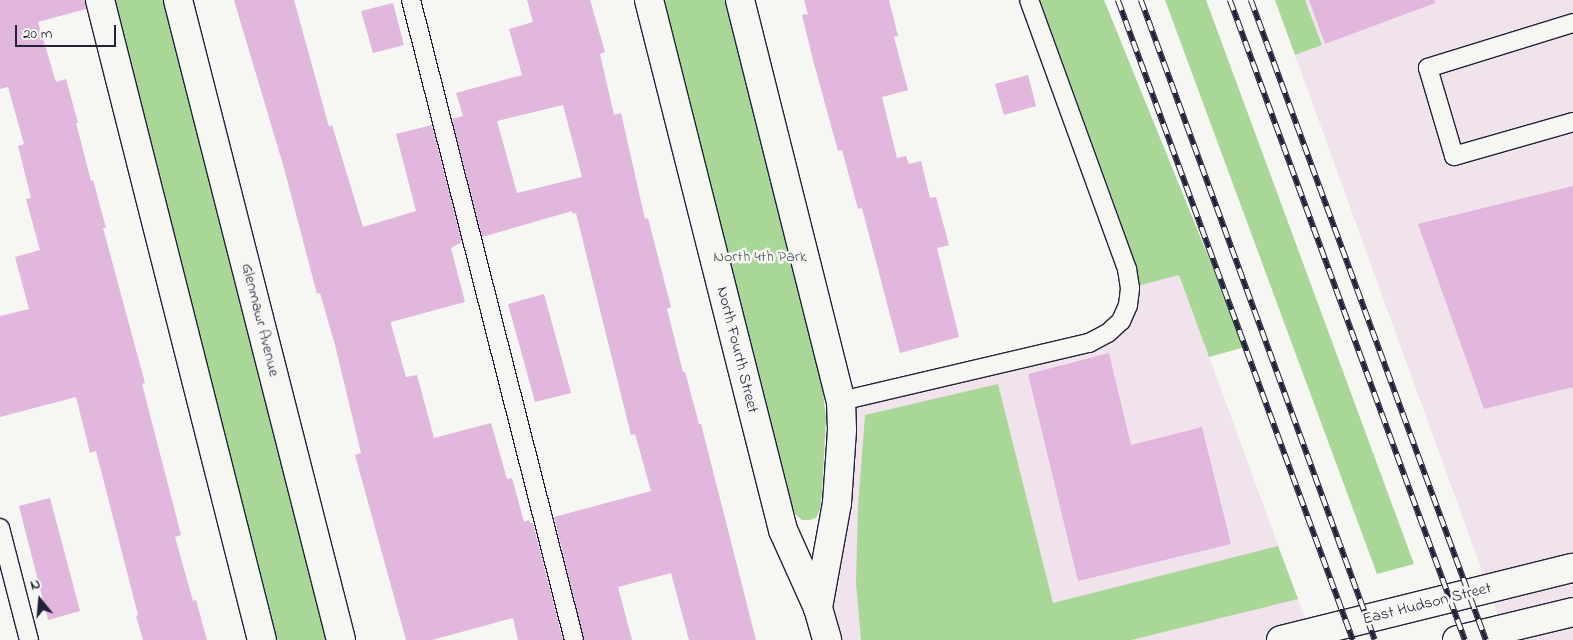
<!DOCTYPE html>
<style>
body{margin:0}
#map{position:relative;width:1573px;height:640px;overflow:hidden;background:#f6f6f2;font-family:"Indie Flower",sans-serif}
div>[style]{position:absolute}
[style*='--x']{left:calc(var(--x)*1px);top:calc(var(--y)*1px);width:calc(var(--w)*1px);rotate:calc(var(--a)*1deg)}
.built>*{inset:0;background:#f0e3ec}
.green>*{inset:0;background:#a9d797}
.building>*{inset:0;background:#e1b7de}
.roads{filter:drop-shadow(1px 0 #22223b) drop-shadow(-1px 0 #22223b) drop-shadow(0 1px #22223b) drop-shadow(0 -1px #22223b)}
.lane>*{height:18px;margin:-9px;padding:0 9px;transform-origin:9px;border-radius:9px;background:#f6f6f2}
.street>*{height:28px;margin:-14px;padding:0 14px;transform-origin:14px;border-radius:14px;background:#f6f6f2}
.secondary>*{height:28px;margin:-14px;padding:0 14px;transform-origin:14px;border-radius:14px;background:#f6f6f2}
.rail>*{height:5.5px;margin-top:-2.75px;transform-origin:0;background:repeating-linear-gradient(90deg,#f6f6f2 0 11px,#22223b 0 22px);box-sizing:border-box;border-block:1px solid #22223b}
span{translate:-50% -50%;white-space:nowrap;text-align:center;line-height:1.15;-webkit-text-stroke:5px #f6f6f2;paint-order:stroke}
.park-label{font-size:16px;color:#4a5857}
.street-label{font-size:16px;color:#22223b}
.north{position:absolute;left:15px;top:575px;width:50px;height:50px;-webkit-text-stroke:4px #f6f6f2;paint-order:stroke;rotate:343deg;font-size:14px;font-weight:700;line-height:20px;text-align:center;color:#22223b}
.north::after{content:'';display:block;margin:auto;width:18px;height:22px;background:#22223b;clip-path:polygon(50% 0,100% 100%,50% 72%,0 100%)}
.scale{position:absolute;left:15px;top:25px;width:101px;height:22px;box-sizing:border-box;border:2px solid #22223b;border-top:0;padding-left:6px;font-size:15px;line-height:18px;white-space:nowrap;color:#22223b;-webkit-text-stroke:4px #f6f6f2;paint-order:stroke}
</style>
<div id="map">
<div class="built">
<i style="clip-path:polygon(1305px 0,1573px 0,1573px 640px,1507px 640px,1295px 55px,1322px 45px)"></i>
<i style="clip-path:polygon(1179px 275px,1313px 640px,827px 640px,841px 401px,1108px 333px,1130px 288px)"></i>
</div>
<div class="green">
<i style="clip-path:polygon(115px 0,164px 0,326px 640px,277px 640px)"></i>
<i style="clip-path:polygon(663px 0,726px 0,822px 382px,826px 418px,822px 494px,820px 509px,816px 518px,810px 520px,802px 520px,796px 515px,791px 505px)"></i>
<i style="clip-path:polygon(1040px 0,1104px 0,1245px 347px,1209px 357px,1179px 275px,1130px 288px,1118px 214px)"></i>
<i style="clip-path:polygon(1165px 0,1206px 0,1414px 564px,1377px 574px)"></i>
<i style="clip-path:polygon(1275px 0,1305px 0,1322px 45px,1295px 55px)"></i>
<i style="clip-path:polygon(998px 384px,1053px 603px,1278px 546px,1298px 599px,1131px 640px,861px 640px,856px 583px,858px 506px,865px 415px)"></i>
</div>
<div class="building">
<i style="clip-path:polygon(0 0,85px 0,86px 9px,38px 22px,56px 82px,66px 79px,78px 123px,76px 123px,91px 181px,93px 180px,106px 228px,103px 228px,145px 383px,142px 384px,181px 535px,175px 537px,193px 601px,196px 600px,207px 640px,143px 640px,136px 616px,138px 615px,96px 451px,90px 453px,76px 397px,0 417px,0 316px,29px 309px,15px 257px,40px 250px,26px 199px,31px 198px,18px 146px,24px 144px,8px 87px,0 89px)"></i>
<i style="clip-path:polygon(234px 0,294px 0,329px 127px,332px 125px,363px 227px,416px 211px,396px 134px,432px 125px,462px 242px,451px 248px,465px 302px,391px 322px,391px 324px,406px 377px,417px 375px,434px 438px,491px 423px,507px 479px,512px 478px,524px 522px,529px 520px,530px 523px,533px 523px,563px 640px,518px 640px,513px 618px,432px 640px,406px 640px,355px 455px,361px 453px,335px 345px,320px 293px,317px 294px,284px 168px)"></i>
<i style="clip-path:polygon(evenodd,527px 0,590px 0,605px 52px,600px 54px,614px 115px,621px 113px,645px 219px,648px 218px,671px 307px,667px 309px,683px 372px,685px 372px,699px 424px,701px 424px,756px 640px,689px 640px,671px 573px,618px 587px,632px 640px,584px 640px,554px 517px,651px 491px,635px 434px,631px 435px,576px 213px,573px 214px,572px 211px,482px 237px,452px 119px,463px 116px,456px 93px,522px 75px,509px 29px,533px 22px,527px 0,563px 105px,582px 177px,517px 193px,497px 121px,563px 105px)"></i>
<i style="clip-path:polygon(804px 0,889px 0,898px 36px,894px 37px,908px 90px,882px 97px,897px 158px,906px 156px,909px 164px,921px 161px,930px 198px,936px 197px,949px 245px,937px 248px,959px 337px,900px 353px,862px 208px,858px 209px,842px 150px,838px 151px,813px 60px,802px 15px,808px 14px)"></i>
<i style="clip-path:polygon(1309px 0,1435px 0,1435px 3px,1325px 44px)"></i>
<i style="clip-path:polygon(393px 3px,404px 45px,373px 53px,361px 11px)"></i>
<i style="clip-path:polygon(1028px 75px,1036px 106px,1004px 115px,995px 84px)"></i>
<i style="clip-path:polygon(1573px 186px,1573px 387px,1484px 409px,1418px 224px)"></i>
<i style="clip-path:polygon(544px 294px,571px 393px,535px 402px,508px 304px)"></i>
<i style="clip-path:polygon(1109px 353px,1131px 445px,1202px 427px,1231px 544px,1078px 581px,1028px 374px)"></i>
<i style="clip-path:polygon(50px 498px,80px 611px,48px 620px,19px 506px)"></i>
</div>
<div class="roads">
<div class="lane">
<i style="--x:411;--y:0;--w:660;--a:75.71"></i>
<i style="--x:1573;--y:23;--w:152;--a:162.8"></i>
<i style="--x:1428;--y:68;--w:92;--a:73.5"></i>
<i style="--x:1454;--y:156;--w:124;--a:-15.9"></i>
<i style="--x:841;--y:401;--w:255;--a:-13.2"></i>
<i style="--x:1089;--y:343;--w:21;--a:-28"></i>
<i style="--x:1108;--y:333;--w:18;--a:-43"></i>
<i style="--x:1121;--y:321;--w:17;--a:-66"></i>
<i style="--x:1128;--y:305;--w:17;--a:-83"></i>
<i style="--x:1130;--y:288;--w:19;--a:-99"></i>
<i style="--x:1127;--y:269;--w:286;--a:-110"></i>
<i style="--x:0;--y:528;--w:116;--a:75.5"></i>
</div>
<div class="street">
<i style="--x:100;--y:0;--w:660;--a:75.8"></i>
<i style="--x:178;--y:0;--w:660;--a:75.71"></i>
<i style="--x:649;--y:0;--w:547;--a:75.81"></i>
<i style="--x:783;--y:530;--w:85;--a:65.8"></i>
<i style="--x:818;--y:608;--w:33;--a:74"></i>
<i style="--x:740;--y:0;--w:414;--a:75.9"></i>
<i style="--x:841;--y:401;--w:29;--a:88"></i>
<i style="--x:842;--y:430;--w:73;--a:93.9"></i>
<i style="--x:837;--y:503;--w:107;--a:100.3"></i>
</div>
<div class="secondary">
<i style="--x:1281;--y:640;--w:301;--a:-13.9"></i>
<i style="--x:1457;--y:640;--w:119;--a:-13.6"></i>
</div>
</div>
<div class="rail">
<i style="--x:1118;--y:0;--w:682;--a:69.84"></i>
<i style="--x:1141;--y:0;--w:681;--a:69.92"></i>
<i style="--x:1230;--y:0;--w:682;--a:69.84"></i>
<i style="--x:1251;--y:0;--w:682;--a:69.84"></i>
</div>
<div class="park-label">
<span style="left:760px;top:257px">North 4th Park</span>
</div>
<div class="street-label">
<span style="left:260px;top:320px;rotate:76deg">Glenmawr Avenue</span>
<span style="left:737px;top:350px;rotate:76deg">North Fourth Street</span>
<span style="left:1427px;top:604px;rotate:-14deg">East Hudson Street</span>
</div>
<div class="north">N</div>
<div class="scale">20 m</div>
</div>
